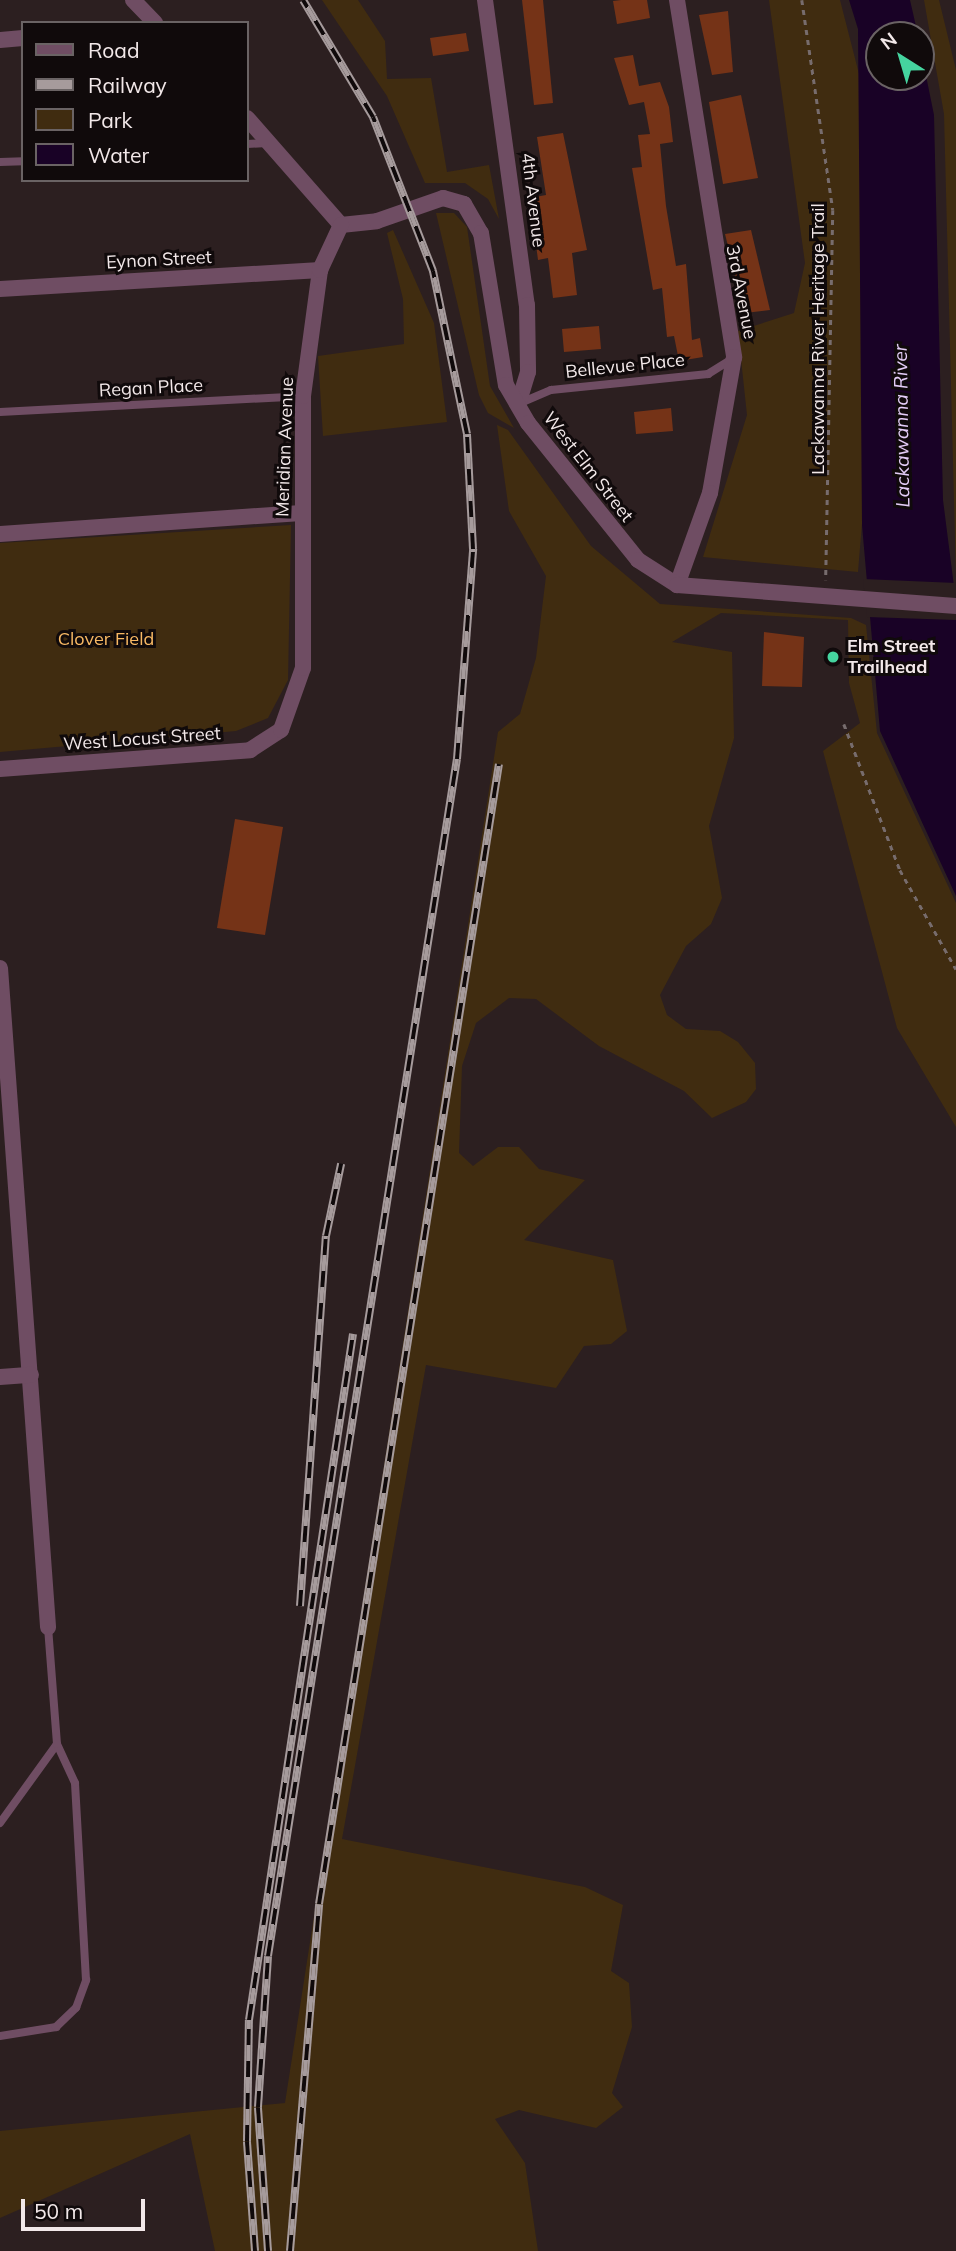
<!DOCTYPE html>
<style>
body{margin:0}
#map{position:relative;width:956px;height:2251px;overflow:hidden;background:#2c1f20;font-family:Mulish,sans-serif}
div>[style]{position:absolute}
[style*='--x']{left:calc(var(--x)*1px);top:calc(var(--y)*1px);width:calc(var(--w)*1px);rotate:calc(var(--a)*1deg)}
.green>*{inset:0;background:#402c10}
.water>*{inset:0;background:#190226}
.pier>*{inset:0;background:#2c1f20}
.building>*{inset:0;background:#753317}
.path>*{height:2.5px;margin-top:-1.25px;transform-origin:0;background:repeating-linear-gradient(90deg,#776c6d 0 5px,transparent 0 10px)}
.lane>*{height:8px;margin:-4px;padding:0 4px;transform-origin:4px;border-radius:4px;background:#6f4d63}
.street>*{height:16px;margin:-8px;padding:0 8px;transform-origin:8px;border-radius:8px;background:#6f4d63}
.rail>*{height:8px;margin-top:-4px;transform-origin:0;background:repeating-linear-gradient(90deg,#100a0b 0 16px,#a69b9c 0 32px);box-sizing:border-box;border-block:2px solid #a69b9c}
.dots>*{width:19px;height:19px;translate:-50% -50%;box-sizing:border-box;border:4px solid #100a0b;border-radius:50%}
span{translate:-50% -50%;white-space:nowrap;text-align:center;line-height:1.15;-webkit-text-stroke:6px #100a0b;paint-order:stroke}
.street-label{font-size:18px;color:#f2e8e9}
.park-label{font-size:18px;color:#f8b964}
.poi-label{font-size:18px;color:#f2e8e9;font-weight:700}
.left{translate:0 -50%;text-align:left}
.water-label{font-size:19px;color:#e4cdf7;font-style:italic}
.legend{position:absolute;left:21px;top:21px;width:228px;height:161px;box-sizing:border-box;background:#100a0b;border:2px solid #6a6364;margin:0;padding:9px 12px;list-style:none;font-size:21px;color:#f2e8e9}
.legend li{display:flex;align-items:center;gap:14px;height:35px}
.legend b{width:35px;border:2px solid #6a6364}
.north{position:absolute;left:865px;top:21px;width:70px;height:70px;box-sizing:border-box;background:#100a0b;border:2px solid #6a6364;border-radius:50%;rotate:323deg;font-size:19px;font-weight:700;line-height:28px;text-align:center;color:#f2e8e9}
.north::after{content:'';display:block;margin:auto;width:24px;height:32px;background:#45d49f;clip-path:polygon(50% 0,100% 100%,50% 72%,0 100%)}
.scale{position:absolute;left:21px;top:2199px;width:124px;height:32px;box-sizing:border-box;border:4px solid #f2e8e9;border-top:0;padding-left:9px;font-size:21px;line-height:24px;white-space:nowrap;color:#f2e8e9;-webkit-text-stroke:5px #100a0b;paint-order:stroke}
</style>
<div id="map">
<div class="green">
<i style="clip-path:polygon(322px 0,358px 0,385px 41px,387px 79px,431px 78px,447px 172px,489px 165px,499px 219px,488px 199px,465px 183px,425px 183px,387px 96px)"></i>
<i style="clip-path:polygon(769px 0,840px 0,859px 74px,870px 426px,858px 572px,703px 557px,747px 415px,738px 331px,794px 313px,805px 263px)"></i>
<i style="clip-path:polygon(924px 0,939px 0,956px 70px,956px 578px,944px 114px)"></i>
<i style="clip-path:polygon(436px 213px,454px 213px,467px 227px,490px 386px,514px 428px,488px 413px,479px 395px)"></i>
<i style="clip-path:polygon(393px 230px,434px 323px,447px 422px,323px 436px,318px 356px,404px 344px,403px 299px,387px 233px)"></i>
<i style="clip-path:polygon(497px 425px,508px 430px,591px 546px,660px 604px,851px 618px,866px 625px,877px 733px,956px 903px,956px 1127px,897px 1028px,823px 751px,860px 723px,849px 683px,848px 620px,721px 613px,672px 642px,732px 652px,734px 738px,709px 826px,722px 898px,711px 924px,686px 946px,660px 995px,667px 1015px,686px 1029px,720px 1031px,738px 1042px,755px 1063px,756px 1089px,746px 1102px,712px 1118px,684px 1091px,599px 1046px,536px 999px,509px 998px,476px 1023px,462px 1066px,459px 1153px,473px 1166px,498px 1147px,519px 1147px,539px 1169px,585px 1180px,524px 1240px,613px 1260px,627px 1331px,611px 1344px,584px 1346px,556px 1388px,426px 1365px,342px 1839px,585px 1887px,623px 1905px,611px 1971px,629px 1983px,632px 2027px,612px 2093px,623px 2107px,596px 2128px,519px 2110px,495px 2119px,525px 2163px,538px 2251px,215px 2251px,190px 2134px,0 2218px,0 2131px,285px 2103px,498px 732px,520px 714px,536px 658px,546px 576px,509px 511px)"></i>
<i style="clip-path:polygon(291px 525px,288px 680px,268px 718px,236px 731px,0 752px,0 543px)"></i>
</div>
<div class="water">
<i style="clip-path:polygon(849px 0,910px 0,918px 35px,879px 35px,879px 77px,921px 77px,921px 51px,934px 115px,943px 500px,956px 602px,956px 896px,880px 731px,862px 525px,858px 29px)"></i>
</div>
<div class="pier">
<i style="clip-path:polygon(863px 579px,956px 583px,956px 620px,867px 617px)"></i>
</div>
<div class="building">
<i style="clip-path:polygon(522px 0,543px 0,553px 103px,534px 105px)"></i>
<i style="clip-path:polygon(621px 0,647px 0,650px 18px,617px 24px,613px 1px)"></i>
<i style="clip-path:polygon(728px 11px,733px 72px,712px 75px,699px 15px)"></i>
<i style="clip-path:polygon(466px 33px,469px 51px,433px 56px,430px 38px)"></i>
<i style="clip-path:polygon(633px 55px,639px 86px,660px 82px,669px 107px,673px 142px,660px 144px,666px 206px,676px 266px,686px 264px,692px 340px,700px 338px,703px 357px,679px 361px,674px 336px,667px 337px,662px 288px,653px 290px,632px 168px,642px 167px,638px 135px,650px 134px,644px 102px,629px 105px,614px 58px)"></i>
<i style="clip-path:polygon(741px 95px,758px 178px,723px 184px,709px 102px)"></i>
<i style="clip-path:polygon(563px 133px,587px 250px,572px 253px,577px 295px,553px 298px,548px 258px,538px 260px,530px 198px,546px 195px,537px 137px)"></i>
<i style="clip-path:polygon(751px 230px,770px 310px,745px 313px,725px 234px)"></i>
<i style="clip-path:polygon(599px 326px,601px 349px,564px 352px,562px 329px)"></i>
<i style="clip-path:polygon(671px 408px,673px 431px,636px 434px,634px 412px)"></i>
<i style="clip-path:polygon(764px 632px,804px 637px,802px 687px,762px 686px)"></i>
<i style="clip-path:polygon(235px 819px,283px 827px,265px 935px,217px 928px)"></i>
</div>
<div class="path">
<i style="--x:802;--y:0;--w:212;--a:81.6"></i>
<i style="--x:833;--y:210;--w:370;--a:91.1"></i>
<i style="--x:844;--y:724;--w:156;--a:69"></i>
<i style="--x:900;--y:870;--w:114;--a:60.5"></i>
</div>
<div class="lane">
<i style="--x:247;--y:144;--w:20;--a:-3"></i>
<i style="--x:0;--y:162;--w:23;--a:-2"></i>
<i style="--x:518;--y:404;--w:36;--a:-23"></i>
<i style="--x:551;--y:390;--w:158;--a:-5.8"></i>
<i style="--x:708;--y:374;--w:28;--a:-32"></i>
<i style="--x:0;--y:412;--w:303;--a:-3"></i>
<i style="--x:0;--y:1823;--w:97;--a:-54.2"></i>
<i style="--x:0;--y:2036;--w:57;--a:-9.1"></i>
<i style="--x:56;--y:2027;--w:28;--a:-44"></i>
<i style="--x:76;--y:2008;--w:30;--a:-70"></i>
<i style="--x:86;--y:1980;--w:197;--a:-93.2"></i>
<i style="--x:75;--y:1783;--w:43;--a:-114.8"></i>
<i style="--x:57;--y:1744;--w:117;--a:-94.4"></i>
</div>
<div class="street">
<i style="--x:133;--y:0;--w:32;--a:46"></i>
<i style="--x:485;--y:0;--w:308;--a:82.2"></i>
<i style="--x:527;--y:305;--w:67;--a:89.1"></i>
<i style="--x:528;--y:372;--w:34;--a:107"></i>
<i style="--x:677;--y:0;--w:362;--a:80.9"></i>
<i style="--x:734;--y:357;--w:138;--a:100"></i>
<i style="--x:710;--y:493;--w:98;--a:109.7"></i>
<i style="--x:0;--y:40;--w:23;--a:-5"></i>
<i style="--x:247;--y:118;--w:142;--a:48.7"></i>
<i style="--x:341;--y:225;--w:36;--a:-6"></i>
<i style="--x:377;--y:221;--w:70;--a:-19.2"></i>
<i style="--x:443;--y:198;--w:22;--a:16"></i>
<i style="--x:464;--y:204;--w:34;--a:60"></i>
<i style="--x:481;--y:233;--w:154;--a:80.7"></i>
<i style="--x:506;--y:385;--w:44;--a:59.9"></i>
<i style="--x:528;--y:423;--w:176;--a:51.2"></i>
<i style="--x:638;--y:560;--w:46;--a:32.7"></i>
<i style="--x:677;--y:585;--w:280;--a:4.3"></i>
<i style="--x:0;--y:289;--w:321;--a:-3.4"></i>
<i style="--x:0;--y:534;--w:302;--a:-4"></i>
<i style="--x:0;--y:769;--w:251;--a:-4.3"></i>
<i style="--x:250;--y:750;--w:37;--a:-33"></i>
<i style="--x:281;--y:730;--w:66;--a:-70.5"></i>
<i style="--x:303;--y:668;--w:272;--a:-90"></i>
<i style="--x:303;--y:396;--w:127;--a:-82.3"></i>
<i style="--x:320;--y:270;--w:50;--a:-65"></i>
<i style="--x:0;--y:968;--w:661;--a:85.83"></i>
<i style="--x:0;--y:1377;--w:31;--a:-4"></i>
</div>
<div class="rail">
<i style="--x:300;--y:1606;--w:371;--a:-86"></i>
<i style="--x:326;--y:1236;--w:74;--a:-78.2"></i>
<i style="--x:255;--y:2251;--w:110;--a:-94.2"></i>
<i style="--x:247;--y:2141;--w:121;--a:-89.1"></i>
<i style="--x:249;--y:2020;--w:694;--a:-81.38"></i>
<i style="--x:268;--y:2251;--w:144;--a:-94"></i>
<i style="--x:258;--y:2107;--w:151;--a:-86.2"></i>
<i style="--x:268;--y:1956;--w:1212;--a:-81.03"></i>
<i style="--x:457;--y:759;--w:211;--a:-85.6"></i>
<i style="--x:473;--y:549;--w:115;--a:-93"></i>
<i style="--x:467;--y:434;--w:167;--a:-101.8"></i>
<i style="--x:433;--y:271;--w:165;--a:-111.3"></i>
<i style="--x:373;--y:117;--w:136;--a:-120.9"></i>
<i style="--x:290;--y:2251;--w:348;--a:-85.2"></i>
<i style="--x:319;--y:1904;--w:1154;--a:-81.03"></i>
</div>
<div class="dots">
<i style="left:833px;top:657px;background:#45d49f"></i>
</div>
<div class="street-label">
<span style="left:533px;top:200px;rotate:83deg">4th Avenue</span>
<span style="left:159px;top:260px;rotate:-3deg">Eynon Street</span>
<span style="left:741px;top:292px;rotate:79deg">3rd Avenue</span>
<span style="left:818px;top:339px;rotate:-90deg">Lackawanna River Heritage Trail</span>
<span style="left:625px;top:366px;rotate:-6deg">Bellevue Place</span>
<span style="left:151px;top:388px;rotate:-3deg">Regan Place</span>
<span style="left:285px;top:447px;rotate:-88deg">Meridian Avenue</span>
<span style="left:588px;top:467px;rotate:52deg">West Elm Street</span>
<span style="left:142px;top:739px;rotate:-4deg">West Locust Street</span>
</div>
<div class="park-label">
<span style="left:106px;top:639px">Clover Field</span>
</div>
<div class="poi-label">
<span class="left" style="left:847px;top:657px">Elm Street<br>Trailhead</span>
</div>
<div class="water-label">
<span style="left:902px;top:426px;rotate:-91deg">Lackawanna River</span>
</div>
<ul class="legend">
<li><b style="height:9px;background:#6f4d63"></b>Road</li>
<li><b style="height:9px;background:#a69b9c"></b>Railway</li>
<li><b style="height:19px;background:#402c10"></b>Park</li>
<li><b style="height:19px;background:#190226"></b>Water</li>
</ul>
<div class="north">N</div>
<div class="scale">50 m</div>
</div>
